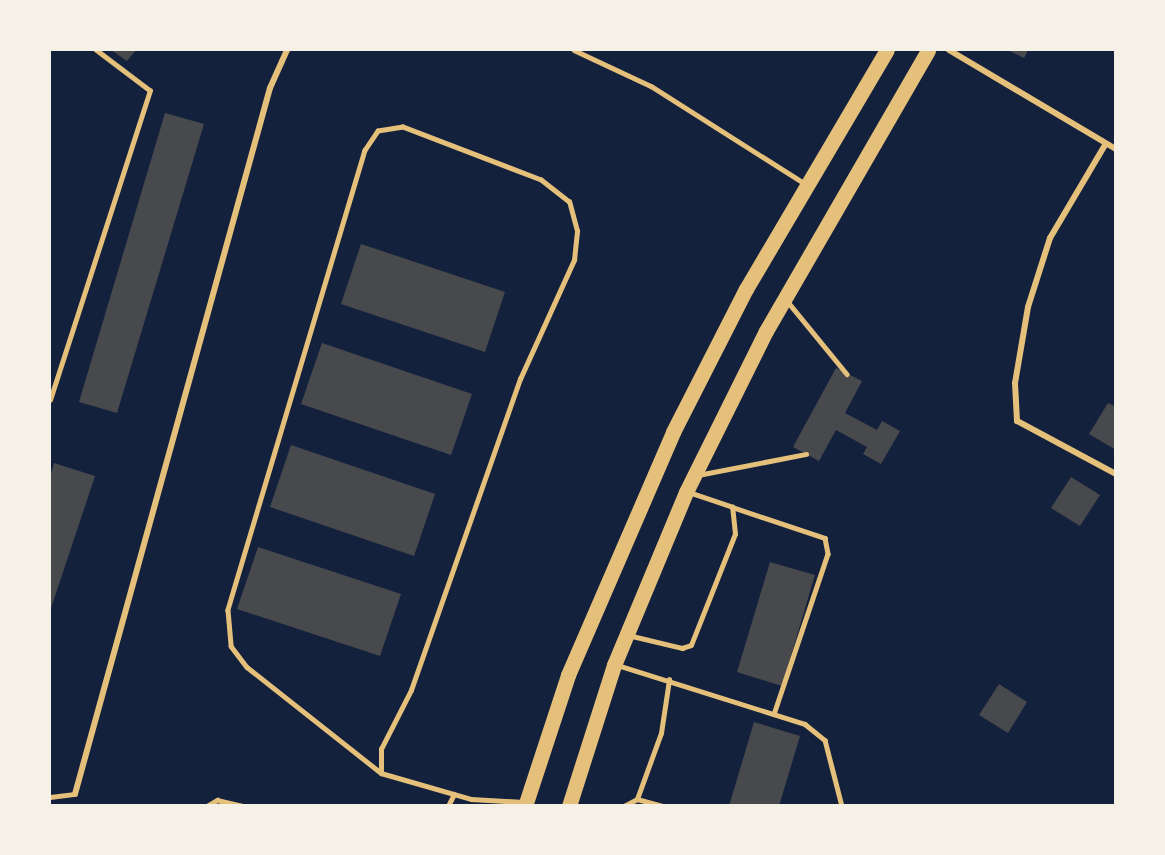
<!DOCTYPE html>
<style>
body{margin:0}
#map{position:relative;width:1165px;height:855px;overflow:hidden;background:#14213d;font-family:Barlow,sans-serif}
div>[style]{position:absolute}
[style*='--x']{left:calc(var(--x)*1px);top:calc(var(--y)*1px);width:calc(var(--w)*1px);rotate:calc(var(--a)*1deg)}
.building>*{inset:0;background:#48494c}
.service>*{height:4.5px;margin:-2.25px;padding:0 2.25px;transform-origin:2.25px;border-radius:2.25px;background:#e5c07b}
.minor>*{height:6px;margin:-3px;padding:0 3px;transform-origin:3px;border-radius:3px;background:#e5c07b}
.trunk>*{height:15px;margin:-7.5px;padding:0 7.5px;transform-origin:7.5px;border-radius:7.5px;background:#e5c07b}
span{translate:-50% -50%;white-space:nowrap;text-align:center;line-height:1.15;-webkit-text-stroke:4.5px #f6f1e7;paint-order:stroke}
.frame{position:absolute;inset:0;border:51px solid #f6f1e7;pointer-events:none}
</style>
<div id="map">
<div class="building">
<i style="clip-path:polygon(111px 50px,136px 50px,127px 61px)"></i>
<i style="clip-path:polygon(1008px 50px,1028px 50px,1024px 58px)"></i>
<i style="clip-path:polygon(165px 113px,204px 124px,117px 413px,79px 402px)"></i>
<i style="clip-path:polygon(361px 244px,505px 292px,485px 352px,341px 304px)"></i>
<i style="clip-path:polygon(322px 343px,472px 394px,451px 455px,301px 404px)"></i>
<i style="clip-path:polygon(836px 368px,862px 381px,845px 413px,877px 430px,882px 421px,900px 431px,881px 464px,863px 454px,867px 447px,836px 430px,819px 461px,793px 447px)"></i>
<i style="clip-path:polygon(1108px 403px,1116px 407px,1116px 450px,1089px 434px)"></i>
<i style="clip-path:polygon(291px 445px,435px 494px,414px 556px,270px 507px)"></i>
<i style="clip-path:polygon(54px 463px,95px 476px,50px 611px,50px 477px)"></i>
<i style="clip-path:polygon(1071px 477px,1100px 495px,1080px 526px,1051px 508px)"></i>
<i style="clip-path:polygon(258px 547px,401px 594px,380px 656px,237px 609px)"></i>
<i style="clip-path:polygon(770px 562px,815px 575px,782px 686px,737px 672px)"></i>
<i style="clip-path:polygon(999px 684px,1027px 702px,1008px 733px,979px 715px)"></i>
<i style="clip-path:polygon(754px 722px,800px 736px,779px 806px,729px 806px)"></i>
</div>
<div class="service">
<i style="--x:574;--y:50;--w:85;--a:25.1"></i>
<i style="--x:651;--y:86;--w:181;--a:32.4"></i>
<i style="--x:788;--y:302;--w:93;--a:50.7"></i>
<i style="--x:50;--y:400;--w:325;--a:-72.1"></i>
<i style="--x:150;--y:91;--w:68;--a:-142.8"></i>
<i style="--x:698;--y:475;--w:110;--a:-11"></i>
<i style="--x:732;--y:507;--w:98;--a:18.4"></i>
<i style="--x:825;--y:538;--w:16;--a:79"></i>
<i style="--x:828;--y:554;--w:169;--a:108.6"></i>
<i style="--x:628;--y:635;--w:56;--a:13.5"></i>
<i style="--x:682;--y:648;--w:9;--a:-18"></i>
<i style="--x:691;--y:645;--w:119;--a:-68.4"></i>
<i style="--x:735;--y:534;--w:27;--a:-96"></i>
<i style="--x:732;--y:507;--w:44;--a:-161.6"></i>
<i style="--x:617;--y:665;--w:197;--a:17.4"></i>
<i style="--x:805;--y:724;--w:26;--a:39"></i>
<i style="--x:825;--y:740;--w:68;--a:75.6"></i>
<i style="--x:381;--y:773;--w:24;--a:-90"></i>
<i style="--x:381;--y:749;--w:66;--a:-63"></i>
<i style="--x:411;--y:690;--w:330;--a:-70.7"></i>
<i style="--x:520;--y:379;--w:131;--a:-65.6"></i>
<i style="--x:574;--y:260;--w:29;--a:-84"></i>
<i style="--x:577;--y:231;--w:30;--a:-105"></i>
<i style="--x:569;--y:202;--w:36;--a:-142"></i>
<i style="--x:541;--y:180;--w:148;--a:-159"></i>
<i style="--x:403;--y:127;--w:25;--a:171"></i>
<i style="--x:378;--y:131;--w:23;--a:124"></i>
<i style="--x:365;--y:150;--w:480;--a:106.6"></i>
<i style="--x:228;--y:610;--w:36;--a:85"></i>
<i style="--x:231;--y:646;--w:26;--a:53"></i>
<i style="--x:247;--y:667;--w:171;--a:38.3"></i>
<i style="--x:381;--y:773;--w:94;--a:16.1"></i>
<i style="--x:471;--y:799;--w:52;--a:3.3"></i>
<i style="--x:50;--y:797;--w:25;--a:-7"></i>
<i style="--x:637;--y:799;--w:27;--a:15"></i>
<i style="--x:207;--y:806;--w:12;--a:-31"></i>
<i style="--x:217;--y:800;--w:26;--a:13"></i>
<i style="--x:448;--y:806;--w:13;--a:-63"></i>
<i style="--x:624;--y:806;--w:15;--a:-28"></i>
<i style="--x:637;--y:799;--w:70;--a:-70"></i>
<i style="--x:661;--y:733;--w:54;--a:-81.4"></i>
</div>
<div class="minor">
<i style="--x:949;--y:50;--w:194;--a:30.7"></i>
<i style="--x:1105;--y:145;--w:108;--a:120.6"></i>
<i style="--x:1050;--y:238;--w:72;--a:107.7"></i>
<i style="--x:1028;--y:307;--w:77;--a:99.7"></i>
<i style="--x:1015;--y:383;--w:38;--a:87"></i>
<i style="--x:1017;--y:421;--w:112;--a:28.2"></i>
<i style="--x:75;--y:794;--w:732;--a:-74.56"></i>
<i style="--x:270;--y:88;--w:42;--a:-65.9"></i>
</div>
<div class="trunk">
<i style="--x:525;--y:806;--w:138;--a:-71.8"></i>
<i style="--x:568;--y:675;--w:265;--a:-66.6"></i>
<i style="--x:673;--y:432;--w:161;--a:-63"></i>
<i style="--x:746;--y:289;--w:277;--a:-59.5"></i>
<i style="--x:569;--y:806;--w:148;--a:-72.3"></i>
<i style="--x:614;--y:665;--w:187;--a:-67.4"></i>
<i style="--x:686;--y:492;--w:180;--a:-63.6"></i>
<i style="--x:766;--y:331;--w:324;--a:-60"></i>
</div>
<div class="frame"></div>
</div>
